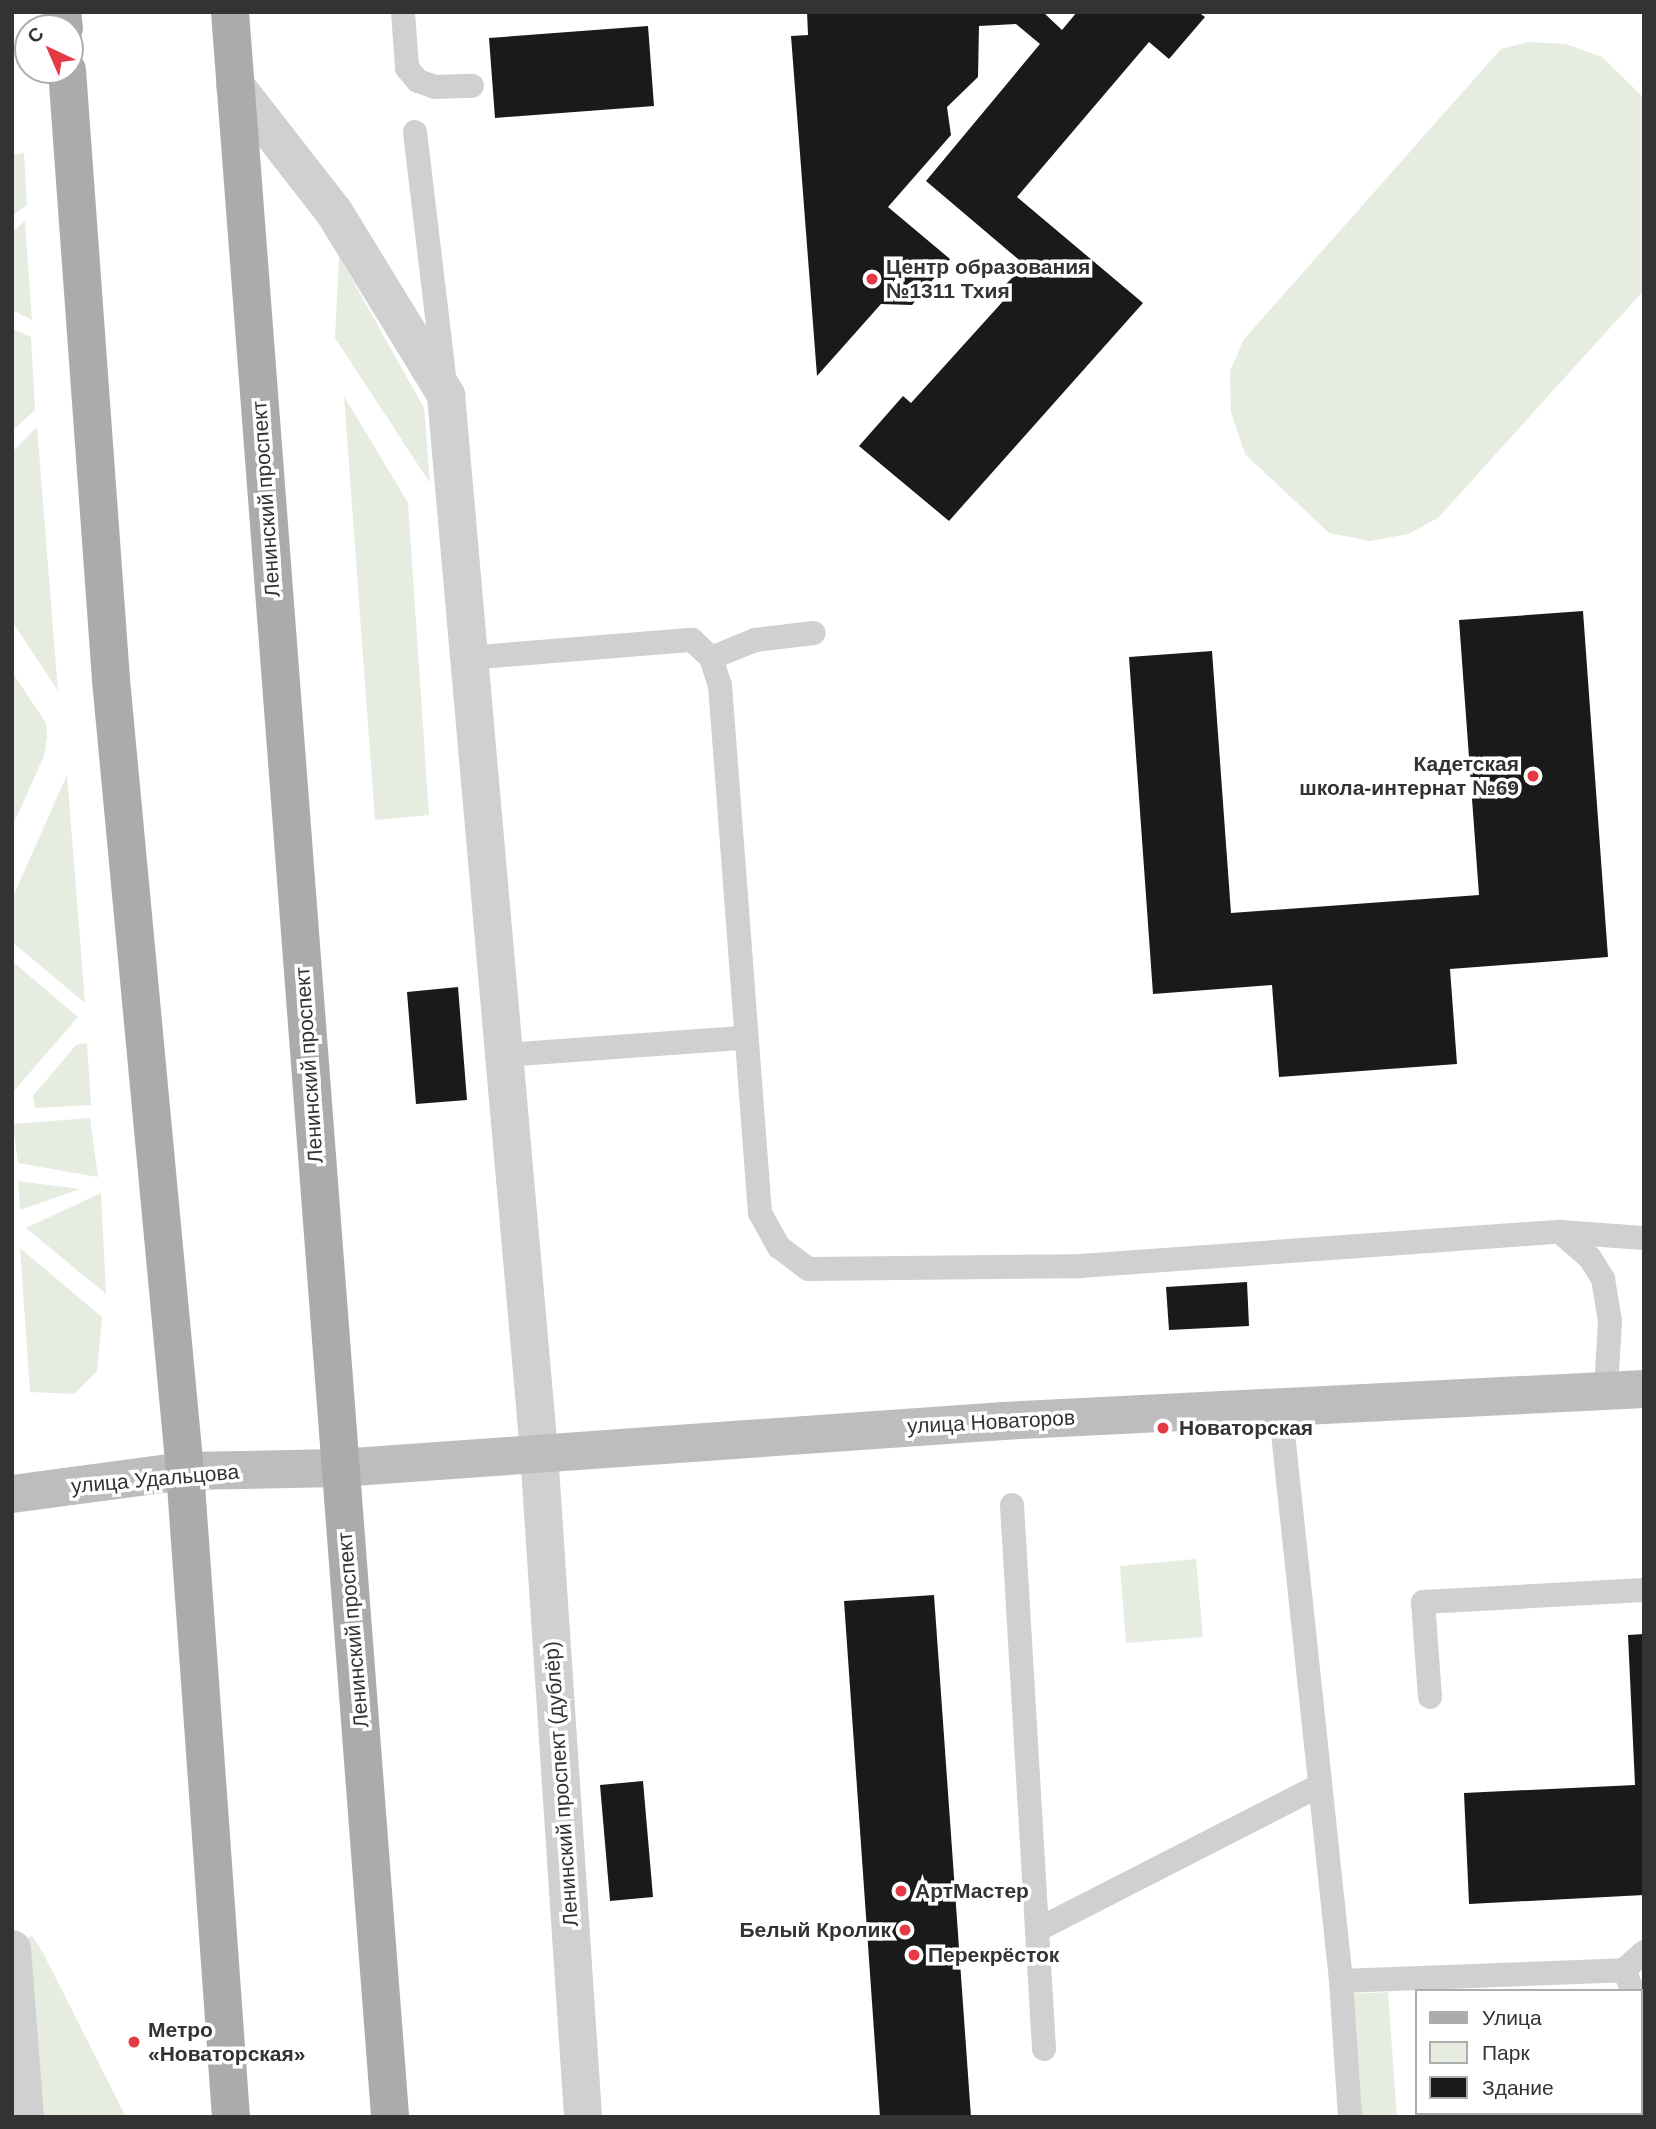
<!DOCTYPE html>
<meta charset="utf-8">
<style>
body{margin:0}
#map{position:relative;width:1656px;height:2129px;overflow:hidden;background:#fff;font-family:Helvetica,sans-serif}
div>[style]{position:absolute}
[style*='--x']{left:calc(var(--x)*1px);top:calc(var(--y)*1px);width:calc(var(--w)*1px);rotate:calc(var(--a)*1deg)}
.green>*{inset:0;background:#e6ecdf}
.building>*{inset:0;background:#1a1a1a}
.lane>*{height:24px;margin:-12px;padding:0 12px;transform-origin:12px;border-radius:12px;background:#d0d0d0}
.street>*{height:38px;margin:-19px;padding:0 19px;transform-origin:19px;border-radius:19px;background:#d0d0d0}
.secondary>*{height:38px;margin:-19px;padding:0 19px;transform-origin:19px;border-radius:19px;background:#bdbdbd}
.primary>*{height:38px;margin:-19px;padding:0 19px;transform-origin:19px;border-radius:19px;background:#ababab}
.dots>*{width:19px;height:19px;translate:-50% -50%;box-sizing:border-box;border:4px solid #fff;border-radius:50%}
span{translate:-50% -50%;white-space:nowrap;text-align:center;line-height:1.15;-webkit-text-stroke:7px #fff;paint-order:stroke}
.poi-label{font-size:21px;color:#333;font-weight:700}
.left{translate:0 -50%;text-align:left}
.right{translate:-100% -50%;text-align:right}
.street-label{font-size:21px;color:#333}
.frame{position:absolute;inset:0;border:14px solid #333;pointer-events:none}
.legend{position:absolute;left:1415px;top:1989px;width:228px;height:126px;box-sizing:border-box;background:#fff;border:2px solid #adadad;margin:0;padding:9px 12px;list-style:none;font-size:21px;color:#333}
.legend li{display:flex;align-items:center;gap:14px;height:35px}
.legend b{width:35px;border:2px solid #adadad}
.north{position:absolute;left:14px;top:14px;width:70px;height:70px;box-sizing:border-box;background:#fff;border:2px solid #adadad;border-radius:50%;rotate:316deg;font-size:19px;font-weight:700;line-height:28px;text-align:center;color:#333}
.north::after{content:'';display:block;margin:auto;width:24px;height:32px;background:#e63946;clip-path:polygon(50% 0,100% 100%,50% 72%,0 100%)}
</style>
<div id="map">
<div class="green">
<i style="clip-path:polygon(1528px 42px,1566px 44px,1602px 57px,1644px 98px,1644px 290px,1438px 518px,1408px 534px,1370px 541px,1329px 533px,1245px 454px,1231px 412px,1230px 371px,1244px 339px,1501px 49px)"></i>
<i style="clip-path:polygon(24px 153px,27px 205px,12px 216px,12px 155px)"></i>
<i style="clip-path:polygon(25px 221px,32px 320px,12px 310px,12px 232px)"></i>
<i style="clip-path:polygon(339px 256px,424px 408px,430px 483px,335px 338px)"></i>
<i style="clip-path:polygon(12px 329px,31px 337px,35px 410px,12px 431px)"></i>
<i style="clip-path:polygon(344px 396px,408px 503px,429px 815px,375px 820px)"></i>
<i style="clip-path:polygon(37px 427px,58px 691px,12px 621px,12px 452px)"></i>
<i style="clip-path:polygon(12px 672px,46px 723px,47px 737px,44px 756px,12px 827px)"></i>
<i style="clip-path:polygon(67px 775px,85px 1003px,12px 942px,12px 899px)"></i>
<i style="clip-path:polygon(12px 961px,78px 1017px,12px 1093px)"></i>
<i style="clip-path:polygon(87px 1043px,91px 1105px,35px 1108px,33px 1096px,76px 1045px)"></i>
<i style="clip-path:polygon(90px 1118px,98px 1177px,18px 1163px,13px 1124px)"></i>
<i style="clip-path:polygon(18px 1181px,80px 1189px,20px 1210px)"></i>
<i style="clip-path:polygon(101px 1193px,106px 1294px,26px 1228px)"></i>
<i style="clip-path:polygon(20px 1248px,102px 1317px,97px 1371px,74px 1394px,30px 1392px)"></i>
<i style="clip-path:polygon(1196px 1559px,1203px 1637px,1126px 1643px,1120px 1566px)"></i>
<i style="clip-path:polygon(32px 1936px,42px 1951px,126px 2117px,37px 2117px,15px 1943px)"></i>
<i style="clip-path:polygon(1388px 1992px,1397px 2117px,1359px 2117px,1350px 1994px)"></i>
</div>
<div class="building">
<i style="clip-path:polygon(807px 12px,1043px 12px,1062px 30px,1077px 12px,1198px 12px,1205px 17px,1169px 59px,1149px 42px,1017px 197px,1143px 303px,949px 521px,859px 446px,903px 396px,911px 403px,1005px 299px,997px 293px,1025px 265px,926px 181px,1040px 44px,1016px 24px,979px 26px,978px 77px,947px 107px,951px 135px,888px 207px,950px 259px,912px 305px,881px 304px,817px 376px,791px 36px,808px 35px)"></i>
<i style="clip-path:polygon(648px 26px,654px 106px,495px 118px,489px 38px)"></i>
<i style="clip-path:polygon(1583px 611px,1608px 957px,1450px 969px,1457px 1064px,1279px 1077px,1272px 985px,1153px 994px,1129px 657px,1212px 651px,1231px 913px,1479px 895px,1459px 620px)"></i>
<i style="clip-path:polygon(458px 987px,467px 1100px,416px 1104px,407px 992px)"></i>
<i style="clip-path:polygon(1247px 1282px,1249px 1326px,1169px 1330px,1166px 1287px)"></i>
<i style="clip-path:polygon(934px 1595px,971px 2117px,880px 2117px,844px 1601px)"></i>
<i style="clip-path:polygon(1644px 1634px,1644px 1895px,1469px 1904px,1464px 1793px,1635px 1785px,1628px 1635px)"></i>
<i style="clip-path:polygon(643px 1781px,653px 1897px,610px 1901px,600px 1785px)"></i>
</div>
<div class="lane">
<i style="--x:403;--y:12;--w:56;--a:85.9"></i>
<i style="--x:407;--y:68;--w:17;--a:50"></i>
<i style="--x:418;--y:81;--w:18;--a:19"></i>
<i style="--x:435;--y:87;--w:37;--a:-2"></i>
<i style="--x:415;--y:132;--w:253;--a:83.2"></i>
<i style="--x:466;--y:658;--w:227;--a:-4.6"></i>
<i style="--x:692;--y:640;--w:26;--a:43"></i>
<i style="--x:711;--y:658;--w:28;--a:72"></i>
<i style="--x:720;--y:685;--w:530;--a:85.67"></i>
<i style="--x:760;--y:1213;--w:39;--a:61"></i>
<i style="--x:779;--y:1247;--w:36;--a:37"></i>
<i style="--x:808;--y:1269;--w:272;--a:-0.6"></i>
<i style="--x:1080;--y:1266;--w:481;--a:-4.1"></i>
<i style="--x:1560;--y:1232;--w:84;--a:4.1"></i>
<i style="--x:711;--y:658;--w:48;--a:-22.2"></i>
<i style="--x:755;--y:640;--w:59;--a:-6.8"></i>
<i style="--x:504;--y:1055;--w:241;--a:-4.1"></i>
<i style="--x:1560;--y:1232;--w:40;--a:41"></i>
<i style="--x:1590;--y:1258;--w:25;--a:58"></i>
<i style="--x:1603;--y:1279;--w:43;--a:80.5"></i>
<i style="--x:1610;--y:1321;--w:68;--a:93.4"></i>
<i style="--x:1280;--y:1405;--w:579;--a:83.95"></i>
<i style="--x:1341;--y:1981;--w:136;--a:86.2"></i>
<i style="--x:1012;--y:1505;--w:545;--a:86.63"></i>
<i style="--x:1430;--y:1697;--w:95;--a:-94.2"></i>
<i style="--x:1423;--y:1602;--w:221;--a:-3.1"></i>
<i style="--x:1037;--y:1930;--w:317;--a:-27.1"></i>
<i style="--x:1624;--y:1970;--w:27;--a:-42"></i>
<i style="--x:1341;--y:1981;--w:283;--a:-2.2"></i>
<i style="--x:1624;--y:1970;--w:23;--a:67"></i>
<i style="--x:1640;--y:2005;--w:9;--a:63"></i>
</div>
<div class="street">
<i style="--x:235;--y:85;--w:161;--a:52.1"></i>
<i style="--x:334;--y:212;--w:215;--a:58.5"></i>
<i style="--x:446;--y:395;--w:1061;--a:84.97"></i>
<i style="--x:539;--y:1452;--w:666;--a:86.21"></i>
<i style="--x:12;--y:1949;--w:169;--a:85.6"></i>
</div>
<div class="secondary">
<i style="--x:12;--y:1494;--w:175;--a:-7.6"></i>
<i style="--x:185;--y:1471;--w:154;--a:-1.1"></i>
<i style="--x:339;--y:1468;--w:666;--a:-4.05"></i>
<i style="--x:1003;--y:1421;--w:642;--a:-2.86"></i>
</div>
<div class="primary">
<i style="--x:62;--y:12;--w:16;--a:83"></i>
<i style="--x:230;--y:12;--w:2111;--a:85.65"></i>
<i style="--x:67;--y:70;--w:612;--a:85.87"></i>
<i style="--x:111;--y:680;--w:794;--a:84.66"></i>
<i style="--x:185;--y:1471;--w:648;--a:85.93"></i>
</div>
<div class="dots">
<i style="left:872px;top:279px;background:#e63946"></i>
<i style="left:1533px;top:776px;background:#e63946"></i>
<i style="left:1163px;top:1428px;background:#e63946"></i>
<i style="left:901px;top:1891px;background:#e63946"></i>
<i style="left:905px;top:1930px;background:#e63946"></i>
<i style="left:914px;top:1955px;background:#e63946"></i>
<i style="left:134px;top:2042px;background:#e63946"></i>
</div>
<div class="poi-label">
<span class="left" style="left:886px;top:279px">Центр образования<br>№1311 Тхия</span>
<span class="right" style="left:1519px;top:776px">Кадетская<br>школа-интернат №69</span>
<span class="left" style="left:1179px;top:1428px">Новаторская</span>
<span class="left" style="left:915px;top:1891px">АртМастер</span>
<span class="right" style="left:891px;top:1930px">Белый Кролик</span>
<span class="left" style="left:928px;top:1955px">Перекрёсток</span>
<span class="left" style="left:148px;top:2042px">Метро<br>«Новаторская»</span>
</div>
<div class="street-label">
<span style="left:266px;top:499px;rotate:-94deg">Ленинский проспект</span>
<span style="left:309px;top:1065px;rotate:-94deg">Ленинский проспект</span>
<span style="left:991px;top:1422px;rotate:-3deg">улица Новаторов</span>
<span style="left:155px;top:1479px;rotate:-5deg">улица Удальцова</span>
<span style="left:353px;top:1630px;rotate:-95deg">Ленинский проспект</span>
<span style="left:561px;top:1784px;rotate:-94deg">Ленинский проспект (дублёр)</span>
</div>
<div class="frame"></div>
<ul class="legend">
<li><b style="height:9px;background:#ababab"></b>Улица</li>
<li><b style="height:19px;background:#e6ecdf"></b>Парк</li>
<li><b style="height:19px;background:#1a1a1a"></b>Здание</li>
</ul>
<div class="north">С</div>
</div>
